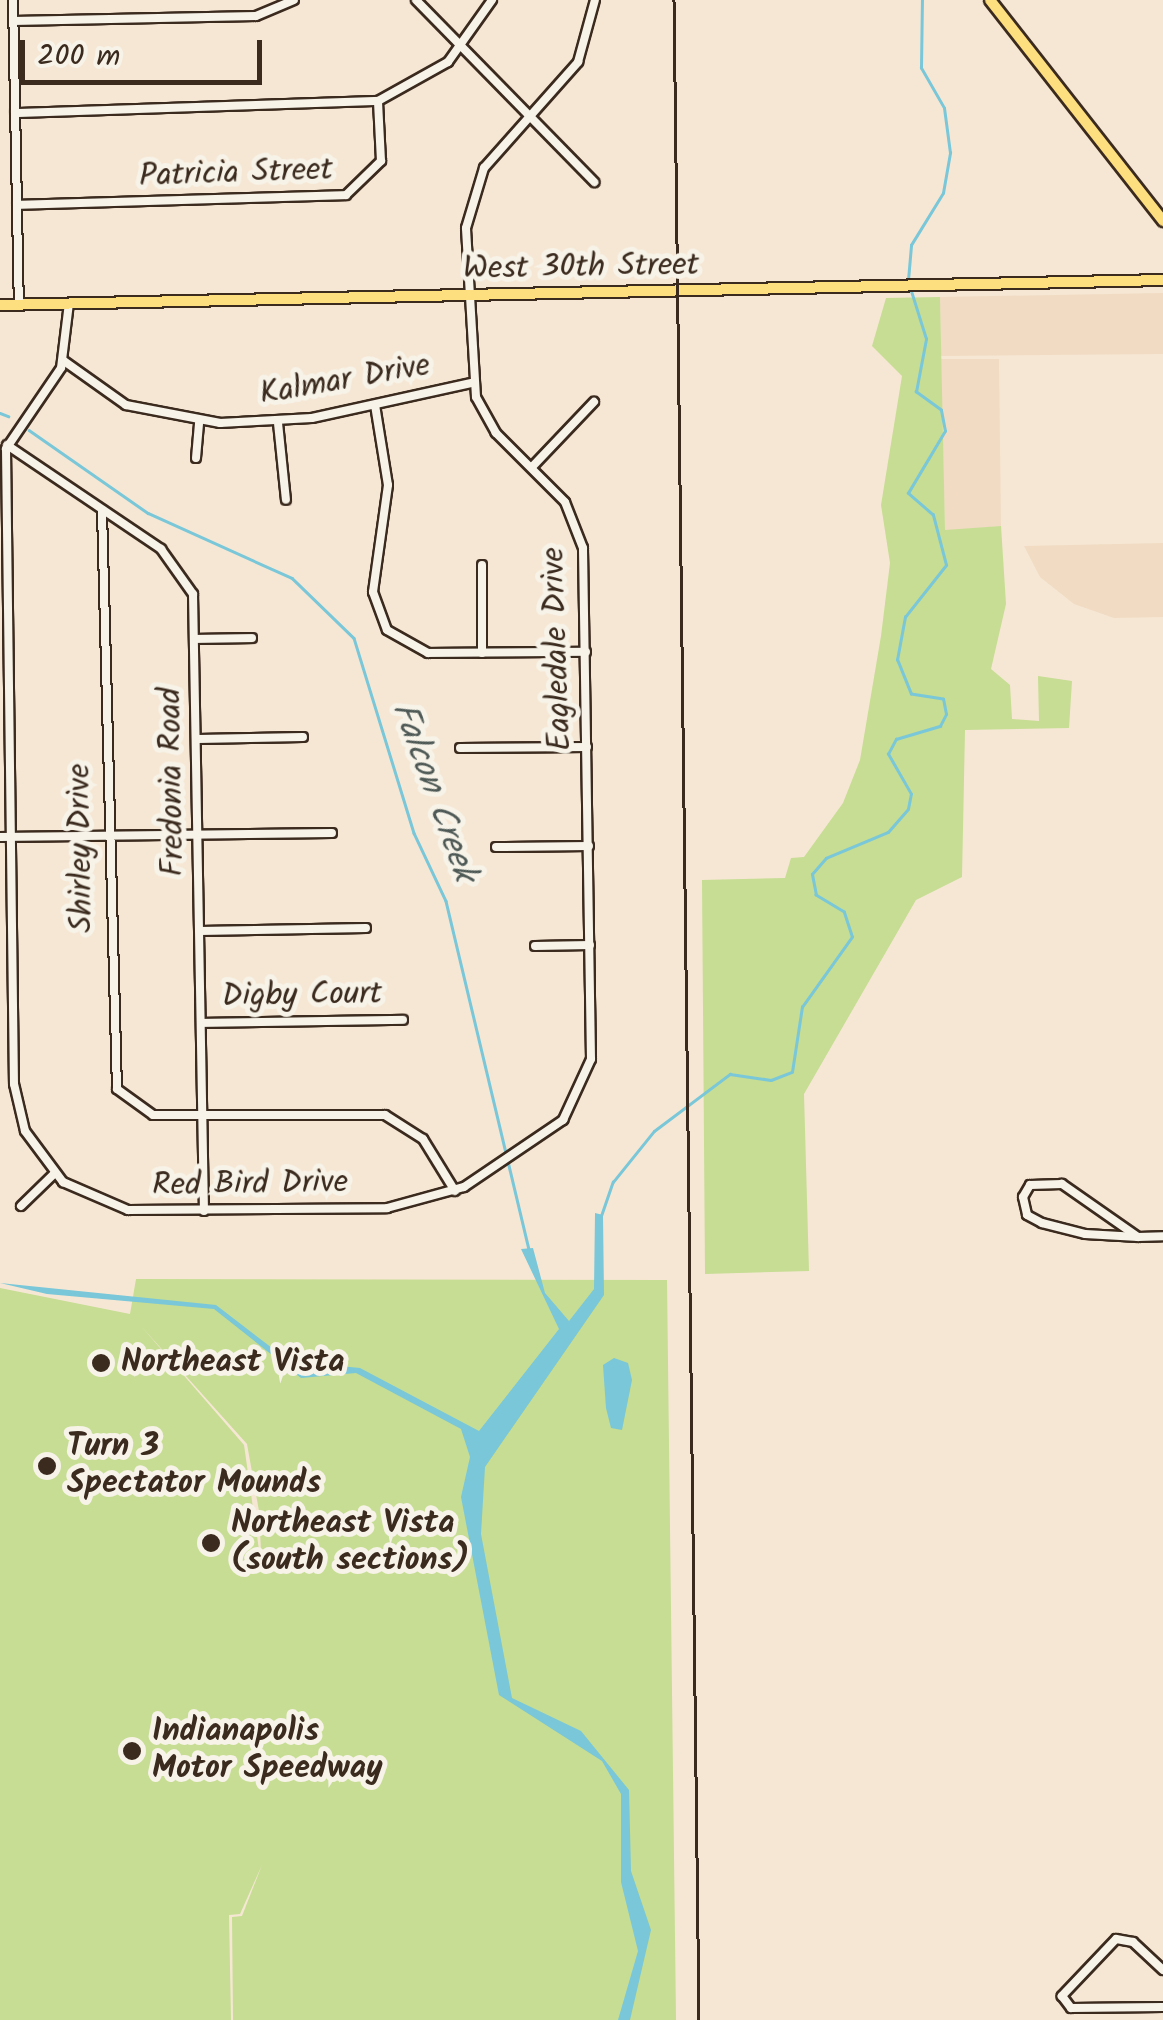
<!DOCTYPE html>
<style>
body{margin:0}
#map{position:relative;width:1163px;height:2020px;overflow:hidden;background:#f6e7d4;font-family:Kalam,sans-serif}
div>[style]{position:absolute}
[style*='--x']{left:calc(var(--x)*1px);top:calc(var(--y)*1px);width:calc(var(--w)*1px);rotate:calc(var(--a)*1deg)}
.built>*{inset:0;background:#f1dbc3}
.green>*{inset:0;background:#c6dd93}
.water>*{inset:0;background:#79c7d8}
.stream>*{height:2.5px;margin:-1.25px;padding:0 1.25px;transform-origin:1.25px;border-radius:1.25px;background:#79c7d8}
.roads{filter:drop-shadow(2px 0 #3b2a1e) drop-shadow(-2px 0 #3b2a1e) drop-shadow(0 2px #3b2a1e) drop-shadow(0 -2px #3b2a1e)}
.minor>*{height:8px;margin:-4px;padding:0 4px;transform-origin:4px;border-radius:4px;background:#f7f3e8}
.major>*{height:10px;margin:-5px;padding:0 5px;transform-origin:5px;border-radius:5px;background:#fedf80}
.rail>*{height:2.5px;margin:-1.25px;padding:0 1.25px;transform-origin:1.25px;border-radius:1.25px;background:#3b2a1e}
.dots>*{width:28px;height:28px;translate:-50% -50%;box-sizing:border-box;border:5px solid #f7f3e8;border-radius:50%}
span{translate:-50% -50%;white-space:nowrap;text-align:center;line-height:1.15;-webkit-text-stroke:10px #f7f3e8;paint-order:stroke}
.street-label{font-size:32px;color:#3b2a1e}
.poi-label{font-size:32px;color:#3b2a1e;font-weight:700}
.left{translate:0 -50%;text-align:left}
.water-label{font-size:35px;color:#4e5956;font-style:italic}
.scale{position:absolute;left:20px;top:40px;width:242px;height:45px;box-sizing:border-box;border:5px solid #3b2a1e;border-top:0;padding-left:12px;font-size:30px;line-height:35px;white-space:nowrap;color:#3b2a1e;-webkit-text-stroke:8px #f7f3e8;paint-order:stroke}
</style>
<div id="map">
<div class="built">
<i style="clip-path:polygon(1163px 293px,1163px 354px,941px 356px,940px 297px)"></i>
<i style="clip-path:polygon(941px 359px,999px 359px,1001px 526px,945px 531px)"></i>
<i style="clip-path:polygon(1163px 543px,1163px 617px,1114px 618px,1074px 604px,1040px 577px,1024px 546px)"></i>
</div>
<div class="green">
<i style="clip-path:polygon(940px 297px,945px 530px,1001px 526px,1006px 604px,991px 669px,1010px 685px,1012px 719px,1039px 721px,1038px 676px,1072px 681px,1069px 728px,965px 730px,962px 877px,916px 900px,804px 1094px,809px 1271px,705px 1274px,702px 880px,785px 878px,791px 858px,804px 857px,843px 803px,860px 760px,881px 636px,890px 563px,881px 505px,902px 376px,872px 346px,886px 298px)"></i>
<i style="clip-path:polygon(evenodd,136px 1279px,667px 1280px,676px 2020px,233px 2020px,232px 1917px,242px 1916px,262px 1865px,240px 1914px,229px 1915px,231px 2020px,0 2020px,0 1288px,130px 1314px,136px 1279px,141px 1326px,247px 1444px,259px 1511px,262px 1571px,244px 1445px,141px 1326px)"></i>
</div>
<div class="water">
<i style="clip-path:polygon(595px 1213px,603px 1215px,604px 1295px,485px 1467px,481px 1534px,512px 1698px,581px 1731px,629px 1790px,631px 1871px,651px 1930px,630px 2020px,618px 2020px,638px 1951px,621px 1882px,621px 1794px,602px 1761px,499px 1695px,461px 1497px,470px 1457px,461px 1429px,356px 1373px,301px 1378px,214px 1309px,47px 1294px,0 1283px,216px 1305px,289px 1361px,360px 1368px,479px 1431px,559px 1329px,521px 1249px,533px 1248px,545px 1293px,569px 1321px,594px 1289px)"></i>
<i style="clip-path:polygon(614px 1358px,628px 1363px,632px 1380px,622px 1430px,611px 1428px,606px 1408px,603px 1365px)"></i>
</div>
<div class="stream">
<i style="--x:908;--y:280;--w:35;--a:-85"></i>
<i style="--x:911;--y:245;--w:61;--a:-58.4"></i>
<i style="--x:943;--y:193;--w:41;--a:-80.1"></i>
<i style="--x:950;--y:153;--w:45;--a:-97.6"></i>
<i style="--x:944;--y:108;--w:46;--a:-119.9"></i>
<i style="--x:921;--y:68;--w:68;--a:-89.2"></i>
<i style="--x:0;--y:413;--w:9;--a:21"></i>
<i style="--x:29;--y:430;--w:145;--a:34.9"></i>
<i style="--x:148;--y:513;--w:158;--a:24.3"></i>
<i style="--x:292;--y:578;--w:86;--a:44.1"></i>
<i style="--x:354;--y:638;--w:204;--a:72.9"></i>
<i style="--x:414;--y:833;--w:75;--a:64.8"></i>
<i style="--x:446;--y:901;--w:358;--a:76.6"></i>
<i style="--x:601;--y:1216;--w:36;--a:-71"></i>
<i style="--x:613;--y:1182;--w:65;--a:-51.2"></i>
<i style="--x:654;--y:1131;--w:95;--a:-36.9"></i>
<i style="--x:730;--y:1074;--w:41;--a:8.3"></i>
<i style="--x:771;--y:1080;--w:22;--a:-21"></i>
<i style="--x:792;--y:1072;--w:66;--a:-81.3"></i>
<i style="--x:802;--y:1007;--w:86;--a:-54.5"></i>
<i style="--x:852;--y:937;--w:26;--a:-108"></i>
<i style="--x:844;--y:912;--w:33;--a:-149"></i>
<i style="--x:816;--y:895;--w:21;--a:-101"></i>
<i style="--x:812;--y:874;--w:21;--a:-49"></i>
<i style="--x:826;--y:858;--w:67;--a:-22.8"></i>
<i style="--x:888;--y:832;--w:30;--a:-49"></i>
<i style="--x:908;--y:809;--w:15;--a:-79"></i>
<i style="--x:911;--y:794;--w:46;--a:-119.9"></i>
<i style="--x:888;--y:754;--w:17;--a:-62"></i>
<i style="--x:896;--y:739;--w:46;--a:-16.5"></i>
<i style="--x:940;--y:726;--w:13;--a:-63"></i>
<i style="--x:946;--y:714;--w:15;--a:-101"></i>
<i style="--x:943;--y:699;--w:32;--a:-171"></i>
<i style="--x:911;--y:694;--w:37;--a:-112"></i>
<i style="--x:897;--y:660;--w:44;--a:-79.5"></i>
<i style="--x:905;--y:617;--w:66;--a:-51.7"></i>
<i style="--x:946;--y:565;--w:52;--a:-104.6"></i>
<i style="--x:933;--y:515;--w:33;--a:-139"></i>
<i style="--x:908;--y:493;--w:72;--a:-59.2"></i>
<i style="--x:945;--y:431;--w:21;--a:-101"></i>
<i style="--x:941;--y:410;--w:31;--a:-144"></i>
<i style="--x:916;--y:392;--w:54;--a:-79.3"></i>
<i style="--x:926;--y:339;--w:53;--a:-107.4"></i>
</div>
<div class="roads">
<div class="minor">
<i style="--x:13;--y:0;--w:304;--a:88.9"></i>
<i style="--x:416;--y:0;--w:255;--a:45.6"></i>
<i style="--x:13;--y:21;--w:243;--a:-1.2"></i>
<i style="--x:256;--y:16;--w:41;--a:-22.8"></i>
<i style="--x:15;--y:113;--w:363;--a:-1.9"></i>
<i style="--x:378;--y:101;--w:80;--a:-29.1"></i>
<i style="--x:448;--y:62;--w:76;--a:-54.6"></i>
<i style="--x:17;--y:205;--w:329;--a:-1.7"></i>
<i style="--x:346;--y:195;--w:49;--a:-44.2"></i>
<i style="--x:381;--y:161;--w:60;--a:-92.9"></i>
<i style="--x:69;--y:303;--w:65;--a:97"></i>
<i style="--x:61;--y:368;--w:98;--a:124.2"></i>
<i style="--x:6;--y:449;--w:635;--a:89.28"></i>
<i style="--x:14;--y:1084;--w:48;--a:76.8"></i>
<i style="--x:25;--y:1131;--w:64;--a:53.3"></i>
<i style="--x:63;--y:1182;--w:71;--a:23.3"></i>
<i style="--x:128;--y:1210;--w:259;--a:-0.4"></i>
<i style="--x:387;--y:1208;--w:80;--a:-15.3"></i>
<i style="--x:464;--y:1187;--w:120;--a:-34.1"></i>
<i style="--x:563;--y:1120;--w:67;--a:-65.3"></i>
<i style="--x:591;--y:1059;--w:511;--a:-90.9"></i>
<i style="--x:583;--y:548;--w:49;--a:-111.4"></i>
<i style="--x:565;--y:502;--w:98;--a:-135"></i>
<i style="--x:496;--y:433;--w:41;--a:-119.1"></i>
<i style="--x:476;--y:397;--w:169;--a:-93.4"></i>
<i style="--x:466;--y:228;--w:63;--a:-73.3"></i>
<i style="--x:484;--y:168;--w:142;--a:-48.4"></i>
<i style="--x:578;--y:62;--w:64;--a:-74.7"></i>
<i style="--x:64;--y:361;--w:76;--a:35.4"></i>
<i style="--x:126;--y:405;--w:96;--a:10.8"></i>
<i style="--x:220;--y:423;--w:92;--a:-3.1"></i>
<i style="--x:312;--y:418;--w:163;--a:-12.4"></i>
<i style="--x:375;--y:405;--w:81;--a:80.8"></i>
<i style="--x:388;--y:485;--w:108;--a:98"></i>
<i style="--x:373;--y:592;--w:40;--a:69.8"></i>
<i style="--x:387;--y:630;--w:47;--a:29.3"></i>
<i style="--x:428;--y:653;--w:158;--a:-0.4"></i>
<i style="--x:278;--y:423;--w:77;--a:84.1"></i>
<i style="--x:7;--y:445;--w:186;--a:34"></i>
<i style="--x:161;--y:549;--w:55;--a:54.6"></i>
<i style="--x:193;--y:594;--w:617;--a:88.98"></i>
<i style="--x:196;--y:458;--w:36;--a:-85"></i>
<i style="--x:532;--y:467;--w:90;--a:-46.4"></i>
<i style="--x:102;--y:510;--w:579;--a:88.52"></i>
<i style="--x:117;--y:1089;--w:44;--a:35.8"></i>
<i style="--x:153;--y:1115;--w:232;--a:0"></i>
<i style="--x:385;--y:1115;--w:45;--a:32.3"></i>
<i style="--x:423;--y:1139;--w:61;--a:58.4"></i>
<i style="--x:482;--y:565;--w:88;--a:90"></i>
<i style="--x:196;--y:639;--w:56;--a:-1"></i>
<i style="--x:198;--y:739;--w:105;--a:-1.1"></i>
<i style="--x:460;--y:748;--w:127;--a:-0.5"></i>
<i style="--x:0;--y:837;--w:332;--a:-0.7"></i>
<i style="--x:496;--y:847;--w:93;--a:-0.6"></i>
<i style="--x:200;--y:931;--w:166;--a:-1"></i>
<i style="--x:535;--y:946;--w:55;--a:-1"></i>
<i style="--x:201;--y:1023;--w:202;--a:-0.9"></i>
<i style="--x:21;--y:1206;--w:46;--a:-44.1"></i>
<i style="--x:1138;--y:1237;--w:93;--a:-145.1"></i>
<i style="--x:1062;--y:1184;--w:32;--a:178"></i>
<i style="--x:1030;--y:1185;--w:14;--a:120"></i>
<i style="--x:1023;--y:1197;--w:18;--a:77"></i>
<i style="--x:1027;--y:1215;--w:17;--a:28"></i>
<i style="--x:1042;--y:1223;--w:44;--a:14.3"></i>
<i style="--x:1085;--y:1234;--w:53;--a:3.2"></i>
<i style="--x:1138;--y:1237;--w:25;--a:-2"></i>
<i style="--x:1163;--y:1970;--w:41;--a:-137"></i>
<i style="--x:1133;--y:1942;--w:17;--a:-170"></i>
<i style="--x:1116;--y:1939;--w:79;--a:133.5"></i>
<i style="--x:1062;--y:1996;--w:15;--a:53"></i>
<i style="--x:1071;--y:2008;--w:92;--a:-0.6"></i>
</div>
<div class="major">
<i style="--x:990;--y:0;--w:281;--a:51.9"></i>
<i style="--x:0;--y:305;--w:1163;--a:-1.23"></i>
</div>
</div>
<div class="rail">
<i style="--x:674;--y:0;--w:2020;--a:89.29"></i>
</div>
<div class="dots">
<i style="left:101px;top:1363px;background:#3b2a1e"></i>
<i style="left:47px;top:1466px;background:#3b2a1e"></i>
<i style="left:211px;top:1543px;background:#3b2a1e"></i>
<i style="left:132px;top:1751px;background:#3b2a1e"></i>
</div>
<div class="street-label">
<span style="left:236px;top:174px;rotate:-2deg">Patricia Street</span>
<span style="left:581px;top:268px;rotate:-1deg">West 30th Street</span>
<span style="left:345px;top:381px;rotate:-10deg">Kalmar Drive</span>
<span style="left:558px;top:649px;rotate:-92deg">Eagledale Drive</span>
<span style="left:173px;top:782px;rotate:-91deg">Fredonia Road</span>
<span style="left:82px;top:848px;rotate:-91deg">Shirley Drive</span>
<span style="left:302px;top:996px;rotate:-1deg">Digby Court</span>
<span style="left:250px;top:1185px;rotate:-1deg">Red Bird Drive</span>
</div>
<div class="poi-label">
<span class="left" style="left:121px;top:1363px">Northeast Vista</span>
<span class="left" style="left:67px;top:1466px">Turn 3<br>Spectator Mounds</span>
<span class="left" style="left:231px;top:1543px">Northeast Vista<br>(south sections)</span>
<span class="left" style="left:152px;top:1751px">Indianapolis<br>Motor Speedway</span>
</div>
<div class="water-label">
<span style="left:433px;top:792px;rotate:70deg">Falcon Creek</span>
</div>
<div class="scale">200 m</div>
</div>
